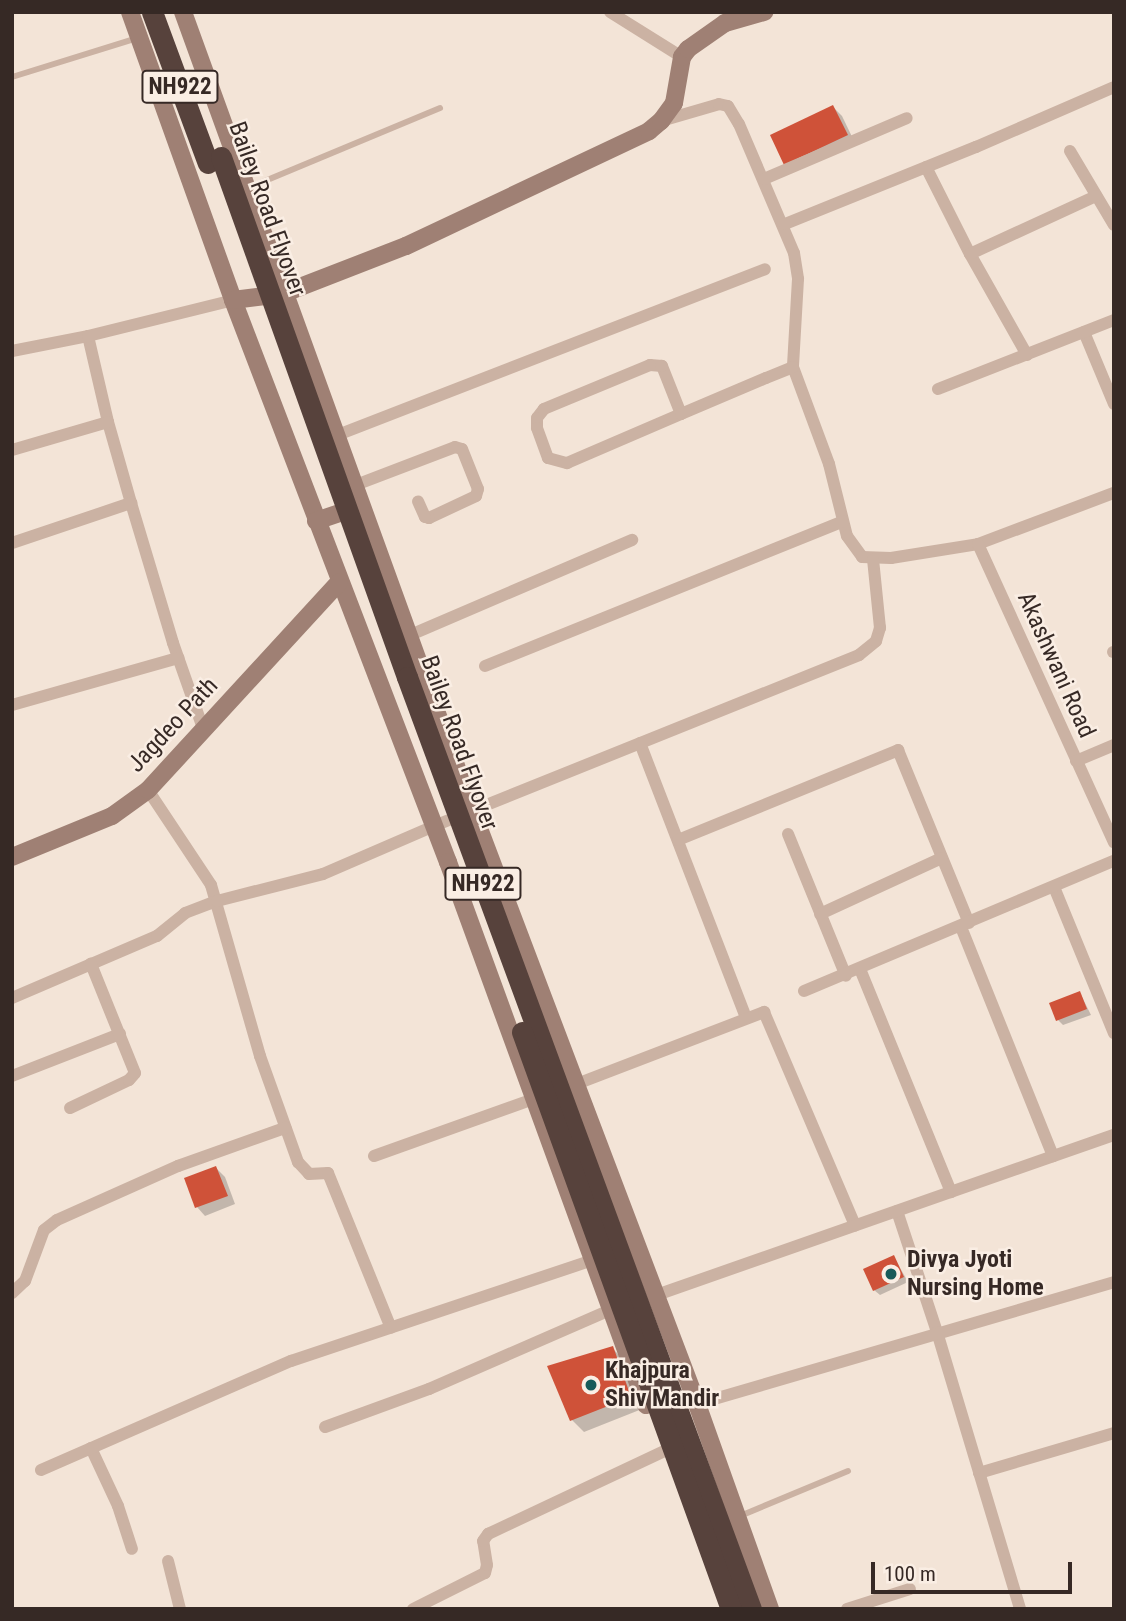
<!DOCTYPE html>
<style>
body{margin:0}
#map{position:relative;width:1126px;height:1621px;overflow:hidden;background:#f3e4d7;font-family:"Roboto Condensed",sans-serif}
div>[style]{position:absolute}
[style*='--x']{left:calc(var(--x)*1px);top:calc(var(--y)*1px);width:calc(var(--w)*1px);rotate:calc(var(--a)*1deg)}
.shadow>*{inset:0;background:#0003}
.building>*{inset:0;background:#cf5239}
.lane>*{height:6px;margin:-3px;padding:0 3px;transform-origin:3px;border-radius:3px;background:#cbb2a3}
.street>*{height:12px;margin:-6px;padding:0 6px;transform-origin:6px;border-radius:6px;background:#cbb2a3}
.secondary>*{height:18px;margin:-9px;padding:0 9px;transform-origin:9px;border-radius:9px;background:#9f8074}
.highway>*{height:21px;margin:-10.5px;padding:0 10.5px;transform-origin:10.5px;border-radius:10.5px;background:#57423c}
.highway-bridge>*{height:21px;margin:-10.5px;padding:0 10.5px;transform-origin:10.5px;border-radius:10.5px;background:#57423c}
.dots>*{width:19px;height:19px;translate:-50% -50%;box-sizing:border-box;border:4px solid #faeee4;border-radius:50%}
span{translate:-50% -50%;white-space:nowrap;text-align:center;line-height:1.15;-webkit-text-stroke:5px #faeee4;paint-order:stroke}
.shield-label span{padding:2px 5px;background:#faeee4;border:2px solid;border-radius:5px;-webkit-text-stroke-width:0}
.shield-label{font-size:23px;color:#362925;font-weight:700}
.street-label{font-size:24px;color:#362925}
.poi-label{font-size:24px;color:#362925;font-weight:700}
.left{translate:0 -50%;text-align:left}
.frame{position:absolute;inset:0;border:14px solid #362925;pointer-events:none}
.scale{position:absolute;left:871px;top:1562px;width:201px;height:32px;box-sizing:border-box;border:4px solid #362925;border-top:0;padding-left:9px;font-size:21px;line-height:24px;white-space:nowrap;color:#362925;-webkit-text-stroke:5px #faeee4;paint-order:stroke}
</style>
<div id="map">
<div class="shadow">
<i style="clip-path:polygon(833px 107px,842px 116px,855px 143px,794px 172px)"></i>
<i style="clip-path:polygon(1080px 993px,1091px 1015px,1063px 1025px,1058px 1020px)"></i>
<i style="clip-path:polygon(216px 1168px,225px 1177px,235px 1204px,205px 1216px,197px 1207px)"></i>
<i style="clip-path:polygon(894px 1257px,908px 1282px,880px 1295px,874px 1290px)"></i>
<i style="clip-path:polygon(612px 1348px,624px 1360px,642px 1409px,584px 1432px,572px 1420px,550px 1367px)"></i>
</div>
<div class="building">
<i style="clip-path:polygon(833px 105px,848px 135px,784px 165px,770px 135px)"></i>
<i style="clip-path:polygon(1080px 991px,1087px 1009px,1056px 1021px,1049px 1003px)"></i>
<i style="clip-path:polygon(216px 1166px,228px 1196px,195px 1208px,184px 1178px)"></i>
<i style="clip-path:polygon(894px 1255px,904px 1277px,873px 1291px,863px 1269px)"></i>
<i style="clip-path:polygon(613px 1346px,631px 1397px,570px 1421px,547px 1366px)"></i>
</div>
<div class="lane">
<i style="--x:12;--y:77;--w:131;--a:-17.3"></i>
<i style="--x:248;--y:188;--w:208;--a:-22.6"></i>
<i style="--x:740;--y:1516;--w:117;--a:-22.6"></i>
</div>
<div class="street">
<i style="--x:610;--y:12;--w:85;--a:32"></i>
<i style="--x:661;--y:121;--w:60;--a:-16.3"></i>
<i style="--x:719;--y:104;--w:9;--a:13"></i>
<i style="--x:728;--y:106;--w:21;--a:59"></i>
<i style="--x:739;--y:124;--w:140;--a:66.9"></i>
<i style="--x:794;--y:253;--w:26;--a:81"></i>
<i style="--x:798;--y:279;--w:88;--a:93.3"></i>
<i style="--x:793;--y:367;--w:103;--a:69.6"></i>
<i style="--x:829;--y:464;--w:74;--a:76"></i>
<i style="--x:847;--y:536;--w:26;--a:54"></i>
<i style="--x:862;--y:557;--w:29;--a:2"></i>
<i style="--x:891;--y:558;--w:88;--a:-9.1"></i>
<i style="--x:978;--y:544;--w:145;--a:-20.6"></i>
<i style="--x:1070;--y:151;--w:86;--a:59.3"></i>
<i style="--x:926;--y:167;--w:97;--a:63.2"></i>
<i style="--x:764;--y:179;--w:155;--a:-23.1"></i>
<i style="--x:785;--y:224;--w:206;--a:-22"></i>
<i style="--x:976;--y:147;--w:150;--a:-23.5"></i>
<i style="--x:1084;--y:332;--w:78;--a:67.4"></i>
<i style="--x:88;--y:336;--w:88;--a:76.9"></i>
<i style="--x:108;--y:422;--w:84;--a:74.1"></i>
<i style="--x:131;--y:503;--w:146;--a:73.3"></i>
<i style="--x:173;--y:643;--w:90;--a:70.6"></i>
<i style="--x:12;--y:351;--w:77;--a:-11.2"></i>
<i style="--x:88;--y:336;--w:149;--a:-13.9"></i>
<i style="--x:1027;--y:355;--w:116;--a:-119.4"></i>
<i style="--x:970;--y:254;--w:139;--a:-24.7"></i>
<i style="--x:938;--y:389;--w:189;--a:-21.4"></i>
<i style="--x:681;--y:414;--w:52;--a:-111.6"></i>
<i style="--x:662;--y:366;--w:12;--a:-175"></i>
<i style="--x:650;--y:365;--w:115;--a:157.5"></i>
<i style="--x:544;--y:409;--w:11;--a:128"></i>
<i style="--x:537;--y:418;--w:10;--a:90"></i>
<i style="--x:537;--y:428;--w:32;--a:70"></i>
<i style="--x:548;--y:458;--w:20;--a:15"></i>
<i style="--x:567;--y:463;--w:124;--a:-23.3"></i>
<i style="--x:681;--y:414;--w:92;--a:-23"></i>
<i style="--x:766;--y:378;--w:29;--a:-22"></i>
<i style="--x:335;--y:436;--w:461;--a:-21.2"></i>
<i style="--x:12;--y:450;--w:100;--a:-16.3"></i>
<i style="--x:353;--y:486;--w:109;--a:-20.9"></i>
<i style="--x:455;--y:447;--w:7;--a:16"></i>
<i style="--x:462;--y:449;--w:43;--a:68.2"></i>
<i style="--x:478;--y:489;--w:7;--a:106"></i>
<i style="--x:476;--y:496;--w:52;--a:154.9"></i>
<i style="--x:429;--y:518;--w:4;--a:-166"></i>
<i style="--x:425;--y:517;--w:17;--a:-114"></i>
<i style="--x:12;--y:543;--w:126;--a:-18.6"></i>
<i style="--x:978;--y:544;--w:328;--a:65.5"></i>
<i style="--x:408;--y:636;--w:244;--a:-23.2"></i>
<i style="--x:1113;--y:652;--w:1;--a:0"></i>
<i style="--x:485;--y:666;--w:386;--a:-22"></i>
<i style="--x:12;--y:705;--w:173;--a:-15.8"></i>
<i style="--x:640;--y:743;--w:295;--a:68.9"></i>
<i style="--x:1076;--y:761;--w:41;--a:-22.8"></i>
<i style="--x:148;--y:790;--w:114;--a:56.4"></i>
<i style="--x:211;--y:885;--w:178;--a:74"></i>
<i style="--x:260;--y:1056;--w:113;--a:70.3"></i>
<i style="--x:298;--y:1162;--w:16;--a:47"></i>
<i style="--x:309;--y:1174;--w:19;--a:-3"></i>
<i style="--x:328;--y:1173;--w:167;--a:67.9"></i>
<i style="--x:788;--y:834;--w:153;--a:67.8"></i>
<i style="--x:678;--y:840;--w:238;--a:-22.2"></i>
<i style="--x:898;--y:750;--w:187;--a:67.7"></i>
<i style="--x:1054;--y:887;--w:158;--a:67.7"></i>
<i style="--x:820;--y:914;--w:134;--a:-24.7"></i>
<i style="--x:961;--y:927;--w:247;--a:68.1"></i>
<i style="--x:860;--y:969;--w:241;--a:67.8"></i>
<i style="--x:804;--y:991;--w:336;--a:-22.8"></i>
<i style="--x:12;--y:998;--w:158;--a:-23.2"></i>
<i style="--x:157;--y:936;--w:36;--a:-39"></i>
<i style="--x:185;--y:913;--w:34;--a:-21"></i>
<i style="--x:217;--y:901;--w:109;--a:-14.3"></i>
<i style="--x:323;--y:874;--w:121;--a:-23.4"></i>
<i style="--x:434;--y:826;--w:458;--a:-21.9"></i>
<i style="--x:859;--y:655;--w:22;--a:-39"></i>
<i style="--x:876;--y:641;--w:14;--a:-73"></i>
<i style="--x:880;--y:628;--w:69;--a:-95.8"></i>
<i style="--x:12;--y:1076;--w:116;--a:-21.3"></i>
<i style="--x:574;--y:1085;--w:204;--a:-21"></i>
<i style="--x:764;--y:1012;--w:232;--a:66.9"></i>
<i style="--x:70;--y:1108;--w:65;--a:-25.4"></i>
<i style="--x:129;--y:1080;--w:9;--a:-49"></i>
<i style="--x:135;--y:1073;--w:118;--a:-112"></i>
<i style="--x:374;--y:1156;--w:169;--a:-19.7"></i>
<i style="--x:897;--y:1211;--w:127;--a:71.7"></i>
<i style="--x:937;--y:1332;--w:289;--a:73.3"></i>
<i style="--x:12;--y:1293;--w:18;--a:-43"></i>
<i style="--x:25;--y:1281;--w:54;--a:-69.6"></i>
<i style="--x:44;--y:1230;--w:16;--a:-38"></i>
<i style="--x:57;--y:1220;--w:133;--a:-24.1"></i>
<i style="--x:178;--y:1166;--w:114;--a:-19.6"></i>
<i style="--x:648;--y:1298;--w:494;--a:-19.3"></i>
<i style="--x:697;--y:1404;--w:434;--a:-16.3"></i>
<i style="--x:325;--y:1427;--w:111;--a:-20.1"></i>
<i style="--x:429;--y:1389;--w:205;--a:-23.6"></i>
<i style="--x:91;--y:1448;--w:64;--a:65"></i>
<i style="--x:118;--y:1506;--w:45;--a:72"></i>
<i style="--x:41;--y:1470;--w:273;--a:-23.6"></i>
<i style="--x:291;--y:1361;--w:317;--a:-18.5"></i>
<i style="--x:979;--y:1473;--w:141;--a:-16.5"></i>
<i style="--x:168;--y:1561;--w:49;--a:76"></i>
<i style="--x:413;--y:1609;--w:80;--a:-26.6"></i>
<i style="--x:485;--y:1573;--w:8;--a:-76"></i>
<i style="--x:487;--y:1565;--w:24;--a:-99"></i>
<i style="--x:483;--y:1541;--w:9;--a:-54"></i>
<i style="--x:488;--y:1534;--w:195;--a:-25.2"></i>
<i style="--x:847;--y:1609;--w:66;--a:-17.6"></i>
</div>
<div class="secondary">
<i style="--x:130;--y:12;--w:306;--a:70.3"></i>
<i style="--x:233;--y:300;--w:602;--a:69.07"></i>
<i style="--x:448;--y:862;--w:578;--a:69.97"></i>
<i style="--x:183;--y:12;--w:849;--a:70.09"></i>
<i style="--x:472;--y:810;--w:635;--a:69.25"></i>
<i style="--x:697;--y:1404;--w:218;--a:70.4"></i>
<i style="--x:233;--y:300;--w:49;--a:-7"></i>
<i style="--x:282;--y:294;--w:133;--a:-21.2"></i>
<i style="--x:406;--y:246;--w:269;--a:-25.3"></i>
<i style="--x:649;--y:131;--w:16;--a:-40"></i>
<i style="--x:661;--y:121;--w:22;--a:-54"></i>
<i style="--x:674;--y:103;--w:47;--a:-80.1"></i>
<i style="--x:682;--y:57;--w:10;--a:-53"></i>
<i style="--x:688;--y:49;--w:45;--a:-35.1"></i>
<i style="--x:725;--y:23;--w:41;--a:-15.8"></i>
<i style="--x:316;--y:521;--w:46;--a:-18.8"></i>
<i style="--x:12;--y:857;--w:108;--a:-22.3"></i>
<i style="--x:112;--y:816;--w:44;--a:-35.8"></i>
<i style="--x:148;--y:790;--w:282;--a:-47.4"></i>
</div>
<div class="highway">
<i style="--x:152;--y:12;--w:161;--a:69.7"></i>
</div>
<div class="highway-bridge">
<i style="--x:221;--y:157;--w:552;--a:70.32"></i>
<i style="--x:407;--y:677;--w:993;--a:69.74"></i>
<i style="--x:522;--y:1032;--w:614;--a:70.09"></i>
</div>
<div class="dots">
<i style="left:891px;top:1274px;background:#185a59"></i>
<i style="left:591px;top:1385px;background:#185a59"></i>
</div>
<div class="shield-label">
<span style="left:180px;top:87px">NH922</span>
<span style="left:483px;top:884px">NH922</span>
</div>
<div class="street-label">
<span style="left:267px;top:209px;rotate:70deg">Bailey Road Flyover</span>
<span style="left:1056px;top:665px;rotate:66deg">Akashwani Road</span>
<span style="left:173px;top:725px;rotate:-47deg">Jagdeo Path</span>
<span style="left:459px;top:743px;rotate:70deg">Bailey Road Flyover</span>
</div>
<div class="poi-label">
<span class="left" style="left:907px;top:1274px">Divya Jyoti<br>Nursing Home</span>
<span class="left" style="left:605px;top:1385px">Khajpura<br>Shiv Mandir</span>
</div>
<div class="frame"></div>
<div class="scale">100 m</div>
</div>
